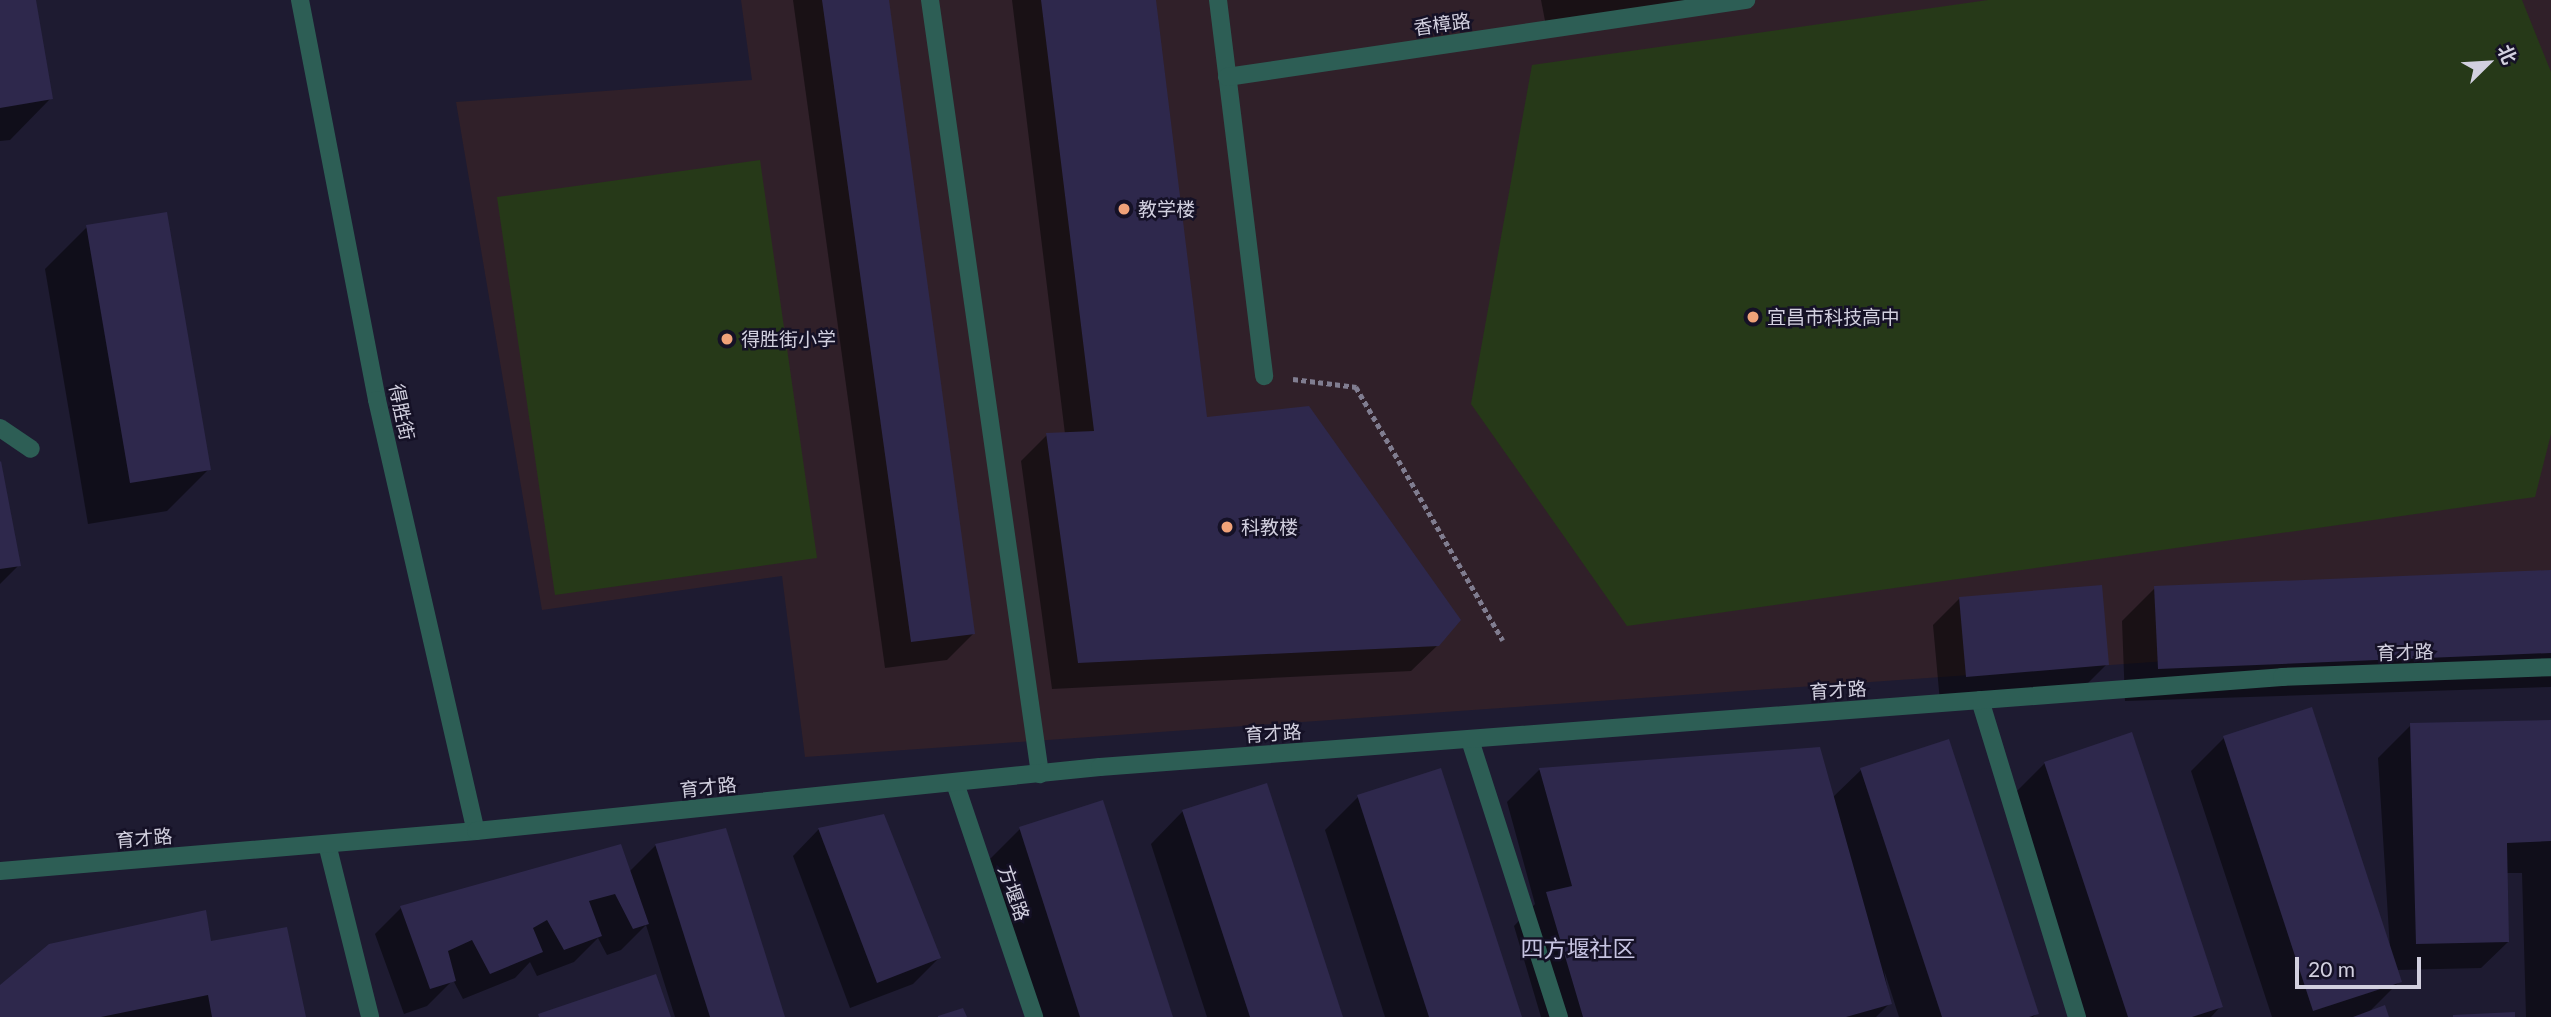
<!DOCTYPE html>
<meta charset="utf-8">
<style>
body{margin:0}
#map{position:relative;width:2551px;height:1017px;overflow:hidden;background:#1e1b31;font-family:Lato,"Noto Sans SC",sans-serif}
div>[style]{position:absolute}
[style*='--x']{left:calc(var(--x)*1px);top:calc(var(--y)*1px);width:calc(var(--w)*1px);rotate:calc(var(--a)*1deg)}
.education>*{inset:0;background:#302029}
.green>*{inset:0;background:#263918}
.shadow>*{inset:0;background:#0007}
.building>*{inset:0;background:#2e284c}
.path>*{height:4.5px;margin-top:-2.25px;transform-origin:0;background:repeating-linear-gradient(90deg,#807d90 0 5px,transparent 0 8.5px)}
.lane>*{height:18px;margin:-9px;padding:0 9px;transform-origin:9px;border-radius:9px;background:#2d5e55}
.street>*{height:18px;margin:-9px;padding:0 9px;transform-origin:9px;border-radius:9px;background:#2d5e55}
.dots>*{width:19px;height:19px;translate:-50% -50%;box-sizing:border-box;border:4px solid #151126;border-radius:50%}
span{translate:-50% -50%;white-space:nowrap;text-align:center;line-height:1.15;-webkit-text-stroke:5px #151126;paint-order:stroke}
.street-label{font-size:19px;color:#d2d0df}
.poi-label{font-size:19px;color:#d2d0df}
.left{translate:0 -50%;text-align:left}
.quarter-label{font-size:23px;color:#c6c3e1}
.north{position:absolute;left:2453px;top:28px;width:70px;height:70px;-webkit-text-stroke:5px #151126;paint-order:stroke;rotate:66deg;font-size:19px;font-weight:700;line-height:28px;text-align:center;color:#d2d0df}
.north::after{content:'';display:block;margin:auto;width:24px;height:32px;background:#d2d0df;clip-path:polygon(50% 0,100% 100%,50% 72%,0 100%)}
.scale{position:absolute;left:2295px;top:957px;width:126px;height:32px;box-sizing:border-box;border:4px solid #d2d0df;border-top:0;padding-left:9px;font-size:21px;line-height:24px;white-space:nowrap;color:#d2d0df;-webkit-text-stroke:5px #151126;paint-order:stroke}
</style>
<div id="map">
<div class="education">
<i style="clip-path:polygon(741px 0,2551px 0,2551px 634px,805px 757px,782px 576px,542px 610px,456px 102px,752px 80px)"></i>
</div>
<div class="green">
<i style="clip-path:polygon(1988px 0,2522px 0,2551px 72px,2551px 434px,2535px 497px,1627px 626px,1471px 404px,1532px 65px)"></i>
<i style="clip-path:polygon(760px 160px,817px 558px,555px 595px,497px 197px)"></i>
</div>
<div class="shadow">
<i style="clip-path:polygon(0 0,35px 0,51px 98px,10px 140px,0 141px)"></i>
<i style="clip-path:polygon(793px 0,888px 0,973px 634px,947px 660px,885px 668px)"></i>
<i style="clip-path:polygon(1012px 0,1154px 0,1205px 419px,1438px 645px,1411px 671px,1052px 689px,1021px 461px,1047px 435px,1065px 434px)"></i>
<i style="clip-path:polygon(1541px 0,1693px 0,1546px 26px)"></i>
<i style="clip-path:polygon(87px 227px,209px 469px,167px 511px,88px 524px,45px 269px)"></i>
<i style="clip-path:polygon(0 464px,19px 565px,0 584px)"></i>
<i style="clip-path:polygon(2551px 571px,2551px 687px,2125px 701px,2122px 621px,2155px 588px)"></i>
<i style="clip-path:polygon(1960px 598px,2107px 664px,2081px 690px,1940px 702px,1933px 625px)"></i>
<i style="clip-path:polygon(2551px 722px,2551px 1017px,2526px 1017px,2522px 873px,2506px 873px,2508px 942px,2481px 968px,2396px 970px,2400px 981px,2367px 1014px,2388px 1017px,2272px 1017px,2191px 771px,2224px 738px,2390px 949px,2378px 758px,2411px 725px)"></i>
<i style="clip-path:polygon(1819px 749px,1832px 798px,1861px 770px,2037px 1013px,2033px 1017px,1899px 1017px,1884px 970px,1890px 1003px,1876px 1017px,1541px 1017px,1514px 926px,1535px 904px,1507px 802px,1539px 770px)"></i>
<i style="clip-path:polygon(2045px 763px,2221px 1006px,2211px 1017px,2085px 1017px,2012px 796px)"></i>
<i style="clip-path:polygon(1440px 771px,1520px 1017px,1385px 1017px,1325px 830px,1358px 797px)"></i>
<i style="clip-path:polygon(1183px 811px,1341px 1017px,1207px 1017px,1151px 844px)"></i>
<i style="clip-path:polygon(819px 829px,939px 958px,913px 984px,850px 1008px,793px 856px)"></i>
<i style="clip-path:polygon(1020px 829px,1171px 1017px,1037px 1017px,987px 862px)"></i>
<i style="clip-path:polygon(656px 845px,784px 1017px,675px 1017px,646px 925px,621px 950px,607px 955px,598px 938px,574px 962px,537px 976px,530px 962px,515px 978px,463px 999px,453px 980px,427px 1006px,404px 1014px,375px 934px,401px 908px,629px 872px)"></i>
<i style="clip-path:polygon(210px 943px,304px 1017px,0 1017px,0 987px)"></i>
</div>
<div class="building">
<i style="clip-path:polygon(0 0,36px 0,53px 99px,0 108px)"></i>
<i style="clip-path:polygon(822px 0,889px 0,975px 634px,911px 642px)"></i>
<i style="clip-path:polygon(1041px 0,1156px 0,1207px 417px,1309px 406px,1461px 620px,1439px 646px,1078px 663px,1046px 433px,1094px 431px)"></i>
<i style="clip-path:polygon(167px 212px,211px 470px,130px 483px,86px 225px)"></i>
<i style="clip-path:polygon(1px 461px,21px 566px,0 569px,0 462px)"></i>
<i style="clip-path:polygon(2551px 570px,2551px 653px,2158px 669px,2154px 586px)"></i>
<i style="clip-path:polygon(2102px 585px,2109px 665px,1966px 677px,1959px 597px)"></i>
<i style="clip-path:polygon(2312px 707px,2402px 982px,2313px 1011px,2223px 736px)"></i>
<i style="clip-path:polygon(2551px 720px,2551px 841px,2507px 843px,2509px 942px,2416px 944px,2410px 723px)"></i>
<i style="clip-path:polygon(2132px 732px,2223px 1007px,2192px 1017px,2128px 1017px,2044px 762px)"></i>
<i style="clip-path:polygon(1949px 739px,2039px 1014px,2029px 1017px,1942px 1017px,1860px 768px)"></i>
<i style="clip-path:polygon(1820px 747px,1892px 1004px,1846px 1017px,1583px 1017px,1546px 892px,1572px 886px,1539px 768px)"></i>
<i style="clip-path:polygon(1441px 768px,1522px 1017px,1429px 1017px,1357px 795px)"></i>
<i style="clip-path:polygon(1267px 783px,1343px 1017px,1250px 1017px,1182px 810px)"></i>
<i style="clip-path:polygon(1103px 800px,1173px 1017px,1080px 1017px,1019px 827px)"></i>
<i style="clip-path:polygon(884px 814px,941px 958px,877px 983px,818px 828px)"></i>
<i style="clip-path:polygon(726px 828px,785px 1017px,710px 1017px,655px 844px)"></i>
<i style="clip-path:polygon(621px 844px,649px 924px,633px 929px,615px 894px,589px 901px,602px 936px,564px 950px,547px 920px,533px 928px,543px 952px,490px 974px,472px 940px,448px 951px,456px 981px,430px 989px,400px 906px)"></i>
<i style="clip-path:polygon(206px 910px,211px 941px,287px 927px,306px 1017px,212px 1017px,208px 995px,101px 1017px,0 1017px,0 985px,49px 944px)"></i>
<i style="clip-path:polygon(656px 974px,671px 1017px,539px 1017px,538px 1014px)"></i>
<i style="clip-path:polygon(2385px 1005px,2389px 1017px,2353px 1017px)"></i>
<i style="clip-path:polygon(963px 1008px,967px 1017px,938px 1017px,938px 1016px)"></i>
<i style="clip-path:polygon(2515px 1012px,2515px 1017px,2453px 1017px,2453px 1015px)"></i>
</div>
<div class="path">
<i style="--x:1293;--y:379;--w:64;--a:7.2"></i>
<i style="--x:1356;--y:387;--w:293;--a:59.9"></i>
</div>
<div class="lane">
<i style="--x:930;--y:0;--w:782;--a:81.91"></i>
<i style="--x:1218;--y:0;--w:379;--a:83"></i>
<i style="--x:1227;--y:77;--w:525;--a:-8.44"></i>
<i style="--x:0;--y:428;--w:37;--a:34"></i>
<i style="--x:1980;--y:700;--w:332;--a:73"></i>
<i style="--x:1470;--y:740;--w:291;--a:72.2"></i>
<i style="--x:327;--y:844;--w:178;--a:76"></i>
</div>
<div class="street">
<i style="--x:300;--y:0;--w:407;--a:79.1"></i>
<i style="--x:377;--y:400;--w:442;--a:77.1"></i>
<i style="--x:955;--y:783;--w:247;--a:71.3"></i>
<i style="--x:0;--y:871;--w:478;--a:-4.8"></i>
<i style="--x:476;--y:831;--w:627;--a:-5.86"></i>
<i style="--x:1100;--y:767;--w:1185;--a:-4.35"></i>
<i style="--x:2282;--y:677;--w:269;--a:-2.1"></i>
</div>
<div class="dots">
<i style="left:1124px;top:209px;background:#f0a279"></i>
<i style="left:1753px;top:317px;background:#f0a279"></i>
<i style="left:727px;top:339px;background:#f0a279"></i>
<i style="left:1227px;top:527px;background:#f0a279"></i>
</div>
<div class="street-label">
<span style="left:1442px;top:24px;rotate:-8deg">香樟路</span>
<span style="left:402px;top:412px;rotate:78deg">得胜街</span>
<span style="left:2405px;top:652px;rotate:-2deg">育才路</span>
<span style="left:1838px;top:690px;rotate:-4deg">育才路</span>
<span style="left:1273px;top:733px;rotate:-4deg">育才路</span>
<span style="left:708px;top:787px;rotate:-6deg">育才路</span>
<span style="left:144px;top:838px;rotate:-5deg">育才路</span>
<span style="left:1014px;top:893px;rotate:71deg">方堰路</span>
</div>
<div class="poi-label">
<span class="left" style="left:1138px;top:209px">教学楼</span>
<span class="left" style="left:1767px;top:317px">宜昌市科技高中</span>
<span class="left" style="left:741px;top:339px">得胜街小学</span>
<span class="left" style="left:1241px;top:527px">科教楼</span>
</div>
<div class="quarter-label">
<span style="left:1578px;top:948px">四方堰社区</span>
</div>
<div class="north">北</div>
<div class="scale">20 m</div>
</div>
